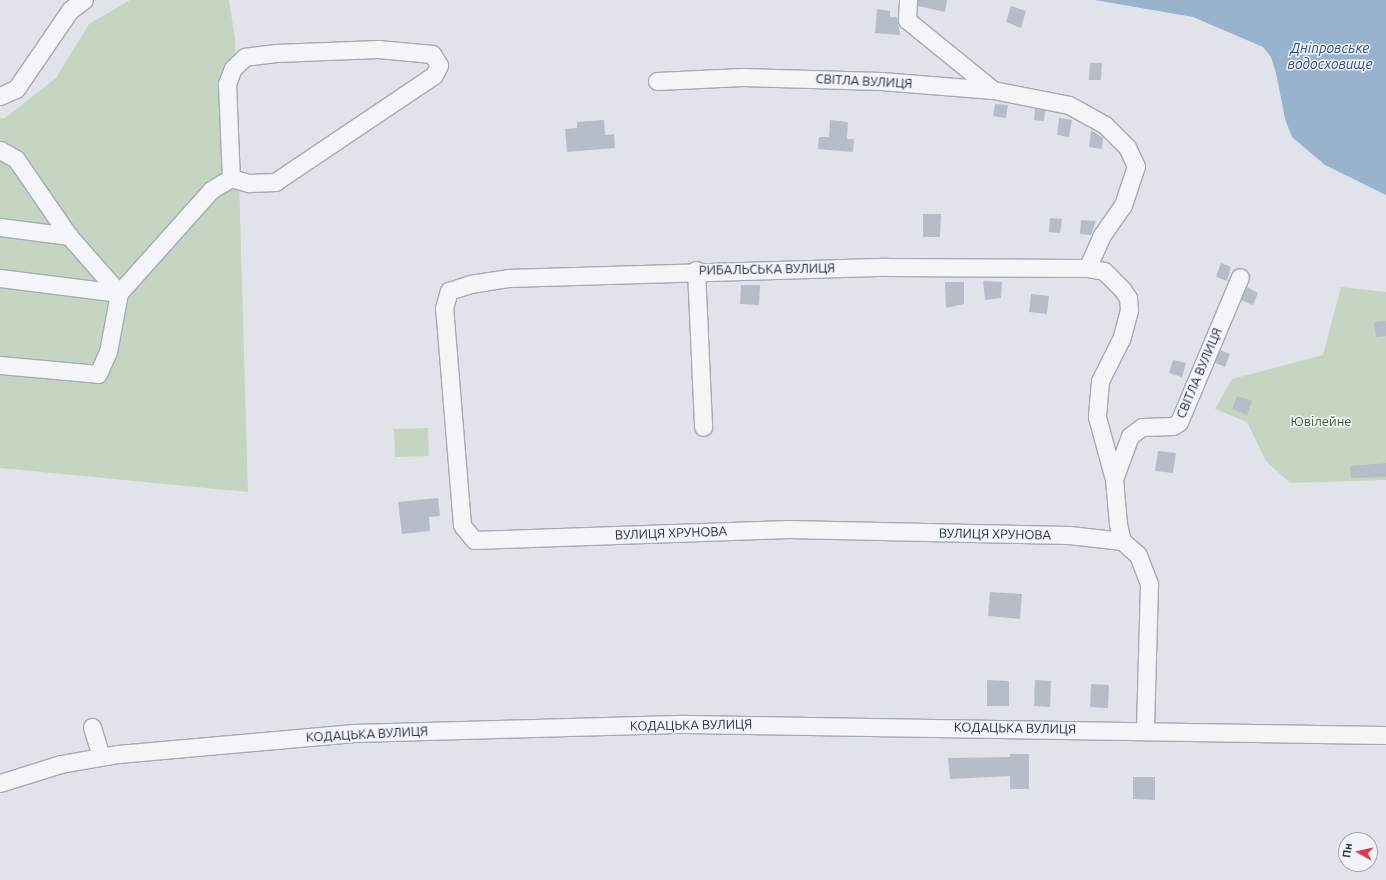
<!DOCTYPE html>
<meta charset="utf-8">
<style>
body{margin:0}
#map{position:relative;width:1386px;height:880px;overflow:hidden;background:#e0e4ea;font-family:Ubuntu,sans-serif}
div>[style]{position:absolute}
[style*='--x']{left:calc(var(--x)*1px);top:calc(var(--y)*1px);width:calc(var(--w)*1px);rotate:calc(var(--a)*1deg)}
.green>*{inset:0;background:#c6d5c1}
.water>*{inset:0;background:#99b2cd}
.building>*{inset:0;background:#b7bdc8}
.roads{filter:drop-shadow(1px 0 #a5abb5) drop-shadow(-1px 0 #a5abb5) drop-shadow(0 1px #a5abb5) drop-shadow(0 -1px #a5abb5)}
.minor>*{height:17px;margin:-8.5px;padding:0 8.5px;transform-origin:8.5px;border-radius:8.5px;background:#f3f5f8}
span{translate:-50% -50%;white-space:nowrap;text-align:center;line-height:1.15;-webkit-text-stroke:3px #f0f3f8;paint-order:stroke}
.street-label{font-size:13px;color:#273243}
.park-label{font-size:13px;color:#3c6034}
.water-label{font-size:14px;color:#2e517a;font-style:italic}
.north{position:absolute;left:1338px;top:832px;width:40px;height:40px;box-sizing:border-box;background:#f0f3f8;border:1px solid #a0a6b0;border-radius:50%;rotate:278deg;font-size:11px;font-weight:700;line-height:16px;text-align:center;color:#273243}
.north::after{content:'';display:block;margin:auto;width:14px;height:18px;background:#d83c55;clip-path:polygon(50% 0,100% 100%,50% 72%,0 100%)}
</style>
<div id="map">
<div class="green">
<i style="clip-path:polygon(130px 0,229px 0,235px 39px,248px 492px,0 468px,0 118px,5px 118px,56px 78px,89px 24px)"></i>
<i style="clip-path:polygon(1341px 287px,1386px 292px,1386px 480px,1290px 483px,1266px 461px,1247px 422px,1215px 409px,1232px 379px,1323px 355px)"></i>
<i style="clip-path:polygon(428px 428px,429px 456px,395px 457px,394px 429px)"></i>
</div>
<div class="water">
<i style="clip-path:polygon(1095px 0,1386px 0,1386px 195px,1325px 165px,1292px 137px,1285px 119px,1276px 73px,1271px 57px,1263px 47px,1193px 17px)"></i>
</div>
<div class="building">
<i style="clip-path:polygon(918px 0,947px 0,945px 12px,918px 6px)"></i>
<i style="clip-path:polygon(1011px 6px,1026px 11px,1021px 28px,1006px 22px)"></i>
<i style="clip-path:polygon(877px 9px,890px 11px,890px 17px,897px 17px,900px 35px,875px 33px)"></i>
<i style="clip-path:polygon(1090px 63px,1102px 63px,1101px 80px,1089px 80px)"></i>
<i style="clip-path:polygon(995px 104px,1008px 105px,1006px 118px,993px 116px)"></i>
<i style="clip-path:polygon(1035px 109px,1045px 110px,1044px 121px,1034px 120px)"></i>
<i style="clip-path:polygon(1059px 118px,1072px 120px,1069px 137px,1057px 135px)"></i>
<i style="clip-path:polygon(604px 120px,605px 135px,614px 134px,615px 148px,567px 152px,565px 129px,577px 128px,577px 122px)"></i>
<i style="clip-path:polygon(830px 120px,848px 122px,847px 139px,854px 139px,853px 152px,818px 149px,819px 137px,829px 137px)"></i>
<i style="clip-path:polygon(1091px 130px,1103px 138px,1102px 149px,1089px 147px)"></i>
<i style="clip-path:polygon(923px 214px,941px 214px,940px 237px,923px 237px)"></i>
<i style="clip-path:polygon(1050px 218px,1062px 219px,1060px 233px,1049px 232px)"></i>
<i style="clip-path:polygon(1081px 220px,1096px 221px,1091px 235px,1080px 234px)"></i>
<i style="clip-path:polygon(1221px 263px,1231px 267px,1227px 281px,1216px 277px)"></i>
<i style="clip-path:polygon(983px 281px,1002px 282px,1001px 298px,985px 300px)"></i>
<i style="clip-path:polygon(945px 282px,964px 282px,964px 304px,946px 308px)"></i>
<i style="clip-path:polygon(741px 285px,760px 285px,759px 305px,740px 304px)"></i>
<i style="clip-path:polygon(1247px 287px,1258px 293px,1253px 305px,1241px 300px)"></i>
<i style="clip-path:polygon(1031px 294px,1049px 296px,1047px 314px,1029px 312px)"></i>
<i style="clip-path:polygon(1386px 321px,1386px 336px,1376px 337px,1374px 322px)"></i>
<i style="clip-path:polygon(1220px 350px,1230px 354px,1225px 367px,1215px 363px)"></i>
<i style="clip-path:polygon(1173px 360px,1186px 363px,1182px 377px,1169px 373px)"></i>
<i style="clip-path:polygon(1237px 396px,1252px 401px,1247px 415px,1232px 409px)"></i>
<i style="clip-path:polygon(1158px 451px,1176px 453px,1173px 473px,1155px 471px)"></i>
<i style="clip-path:polygon(1386px 463px,1386px 477px,1351px 478px,1350px 466px)"></i>
<i style="clip-path:polygon(438px 498px,440px 516px,429px 517px,430px 531px,402px 534px,398px 502px)"></i>
<i style="clip-path:polygon(990px 592px,1022px 594px,1020px 619px,988px 616px)"></i>
<i style="clip-path:polygon(987px 680px,1009px 681px,1009px 706px,987px 706px)"></i>
<i style="clip-path:polygon(1035px 680px,1051px 681px,1050px 707px,1034px 706px)"></i>
<i style="clip-path:polygon(1091px 684px,1109px 685px,1108px 708px,1090px 707px)"></i>
<i style="clip-path:polygon(1010px 754px,1029px 754px,1029px 789px,1010px 789px,1010px 776px,950px 779px,948px 758px,1010px 757px)"></i>
<i style="clip-path:polygon(1133px 777px,1155px 777px,1155px 800px,1133px 799px)"></i>
</div>
<div class="roads">
<div class="minor">
<i style="--x:908;--y:0;--w:20;--a:93"></i>
<i style="--x:907;--y:20;--w:111;--a:39.1"></i>
<i style="--x:657;--y:81;--w:85;--a:-2.7"></i>
<i style="--x:742;--y:77;--w:139;--a:1.6"></i>
<i style="--x:881;--y:81;--w:112;--a:4.6"></i>
<i style="--x:993;--y:90;--w:77;--a:11.2"></i>
<i style="--x:1069;--y:105;--w:41;--a:29.1"></i>
<i style="--x:1105;--y:125;--w:31;--a:45"></i>
<i style="--x:1127;--y:147;--w:21;--a:65"></i>
<i style="--x:1136;--y:166;--w:41;--a:108.4"></i>
<i style="--x:1123;--y:205;--w:37;--a:125"></i>
<i style="--x:1102;--y:235;--w:36;--a:114"></i>
<i style="--x:0;--y:96;--w:17;--a:-24"></i>
<i style="--x:16;--y:89;--w:96;--a:-55.6"></i>
<i style="--x:70;--y:10;--w:17;--a:-36"></i>
<i style="--x:0;--y:150;--w:18;--a:29"></i>
<i style="--x:16;--y:159;--w:93;--a:55.5"></i>
<i style="--x:69;--y:236;--w:76;--a:48.7"></i>
<i style="--x:0;--y:227;--w:70;--a:7.4"></i>
<i style="--x:885;--y:267;--w:202;--a:0.3"></i>
<i style="--x:1087;--y:268;--w:17;--a:10"></i>
<i style="--x:1104;--y:271;--w:25;--a:45"></i>
<i style="--x:1122;--y:289;--w:11;--a:56"></i>
<i style="--x:1128;--y:298;--w:12;--a:85"></i>
<i style="--x:1129;--y:310;--w:30;--a:105"></i>
<i style="--x:1121;--y:339;--w:47;--a:116.6"></i>
<i style="--x:1100;--y:381;--w:36;--a:95"></i>
<i style="--x:1097;--y:417;--w:64;--a:74.7"></i>
<i style="--x:1114;--y:479;--w:45;--a:84.9"></i>
<i style="--x:1118;--y:524;--w:17;--a:77"></i>
<i style="--x:1122;--y:541;--w:53;--a:-173.5"></i>
<i style="--x:1069;--y:535;--w:281;--a:-178.8"></i>
<i style="--x:788;--y:529;--w:314;--a:178"></i>
<i style="--x:474;--y:540;--w:19;--a:-129"></i>
<i style="--x:462;--y:525;--w:218;--a:-94.7"></i>
<i style="--x:444;--y:308;--w:18;--a:-74"></i>
<i style="--x:449;--y:291;--w:22;--a:-18"></i>
<i style="--x:470;--y:284;--w:38;--a:-9"></i>
<i style="--x:508;--y:278;--w:377;--a:-1.7"></i>
<i style="--x:696;--y:270;--w:157;--a:87.4"></i>
<i style="--x:0;--y:278;--w:120;--a:7.2"></i>
<i style="--x:0;--y:365;--w:98;--a:5.2"></i>
<i style="--x:98;--y:374;--w:24;--a:-66"></i>
<i style="--x:108;--y:352;--w:60;--a:-79.4"></i>
<i style="--x:119;--y:293;--w:138;--a:-48.2"></i>
<i style="--x:211;--y:190;--w:23;--a:-31"></i>
<i style="--x:231;--y:178;--w:19;--a:16"></i>
<i style="--x:249;--y:183;--w:26;--a:-2"></i>
<i style="--x:275;--y:182;--w:192;--a:-33.9"></i>
<i style="--x:434;--y:75;--w:11;--a:-63"></i>
<i style="--x:439;--y:65;--w:13;--a:-122"></i>
<i style="--x:432;--y:54;--w:54;--a:-174.7"></i>
<i style="--x:378;--y:49;--w:102;--a:177.8"></i>
<i style="--x:276;--y:53;--w:31;--a:173"></i>
<i style="--x:245;--y:57;--w:16;--a:137"></i>
<i style="--x:233;--y:68;--w:17;--a:111"></i>
<i style="--x:227;--y:84;--w:94;--a:87.6"></i>
<i style="--x:1114;--y:479;--w:46;--a:-69.6"></i>
<i style="--x:1130;--y:436;--w:15;--a:-37"></i>
<i style="--x:1142;--y:427;--w:31;--a:-2"></i>
<i style="--x:1173;--y:426;--w:7;--a:-34"></i>
<i style="--x:1179;--y:422;--w:157;--a:-67.2"></i>
<i style="--x:1122;--y:541;--w:21;--a:41"></i>
<i style="--x:1138;--y:555;--w:31;--a:69"></i>
<i style="--x:1149;--y:584;--w:146;--a:91.6"></i>
<i style="--x:92;--y:727;--w:31;--a:73"></i>
<i style="--x:0;--y:783;--w:64;--a:-17.3"></i>
<i style="--x:61;--y:764;--w:58;--a:-10"></i>
<i style="--x:118;--y:754;--w:237;--a:-5.1"></i>
<i style="--x:354;--y:733;--w:332;--a:-1.6"></i>
<i style="--x:686;--y:724;--w:700;--a:0.9"></i>
</div>
</div>
<div class="street-label">
<span style="left:864px;top:81px;rotate:3deg">СВІТЛА ВУЛИЦЯ</span>
<span style="left:767px;top:269px;rotate:-1deg">РИБАЛЬСЬКА ВУЛИЦЯ</span>
<span style="left:1199px;top:373px;rotate:-67deg">СВІТЛА ВУЛИЦЯ</span>
<span style="left:671px;top:533px;rotate:-2deg">ВУЛИЦЯ ХРУНОВА</span>
<span style="left:995px;top:534px;rotate:1deg">ВУЛИЦЯ ХРУНОВА</span>
<span style="left:691px;top:725px;rotate:-1deg">КОДАЦЬКА ВУЛИЦЯ</span>
<span style="left:1015px;top:728px;rotate:1deg">КОДАЦЬКА ВУЛИЦЯ</span>
<span style="left:367px;top:734px;rotate:-3deg">КОДАЦЬКА ВУЛИЦЯ</span>
</div>
<div class="park-label">
<span style="left:1321px;top:421px">Ювілейне</span>
</div>
<div class="water-label">
<span style="left:1330px;top:56px">Дніпровське<br>водосховище</span>
</div>
<div class="north">Пн</div>
</div>
